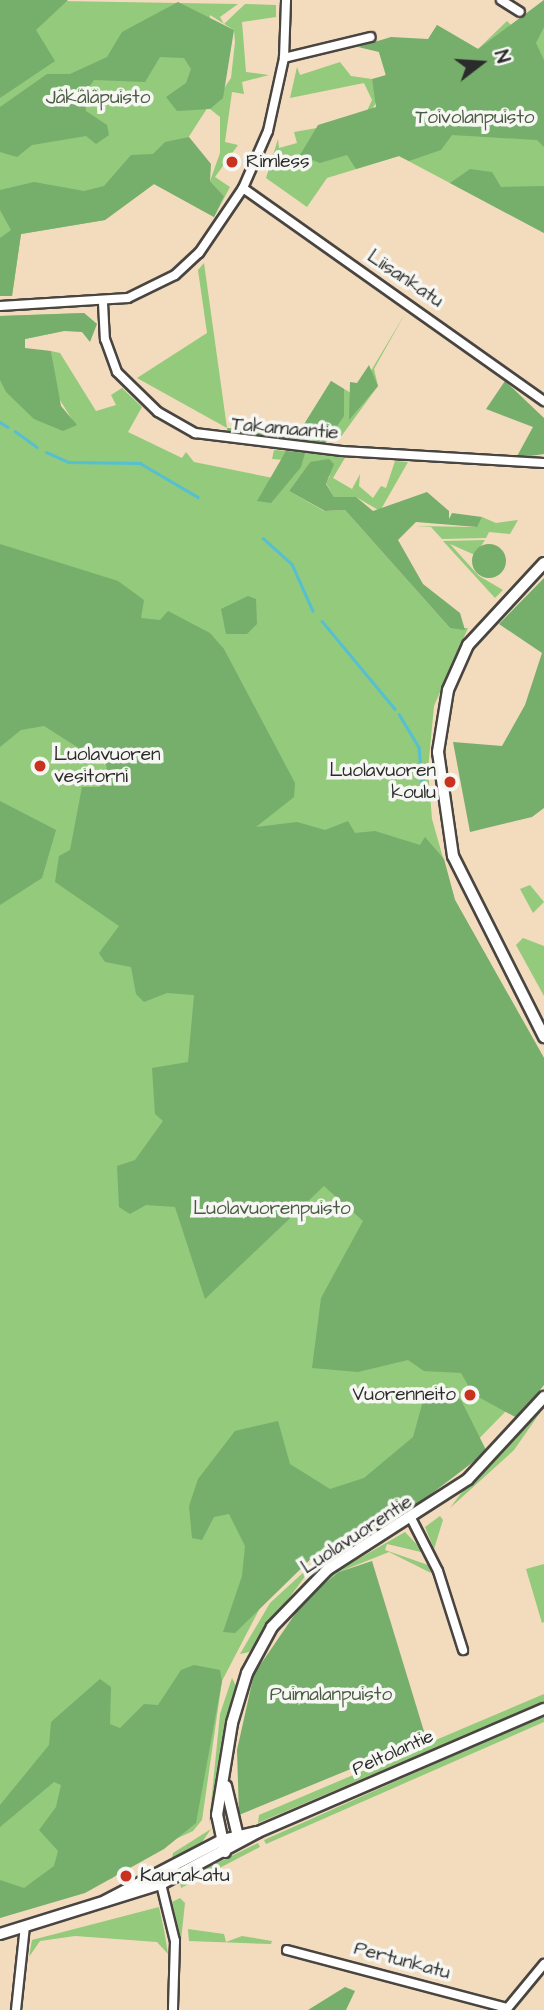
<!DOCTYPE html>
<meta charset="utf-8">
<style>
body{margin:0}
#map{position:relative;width:544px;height:2010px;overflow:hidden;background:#f3dbbe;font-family:"Architects Daughter",sans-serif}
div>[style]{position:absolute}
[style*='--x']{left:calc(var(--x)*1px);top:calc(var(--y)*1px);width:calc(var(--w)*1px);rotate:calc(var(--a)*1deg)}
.green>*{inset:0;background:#93ca7c}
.forest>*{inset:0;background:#76ae6c}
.round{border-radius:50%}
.stream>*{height:2.5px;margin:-1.25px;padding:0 1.25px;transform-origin:1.25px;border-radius:1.25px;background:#56bfd2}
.roads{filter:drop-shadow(2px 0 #494541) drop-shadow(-2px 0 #494541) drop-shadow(0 2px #494541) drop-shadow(0 -2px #494541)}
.minor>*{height:8px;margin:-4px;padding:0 4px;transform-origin:4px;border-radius:4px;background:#fff}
.tertiary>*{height:10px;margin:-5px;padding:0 5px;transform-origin:5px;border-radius:5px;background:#fff}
.dots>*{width:19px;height:19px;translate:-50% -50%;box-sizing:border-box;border:4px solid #f6f6f2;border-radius:50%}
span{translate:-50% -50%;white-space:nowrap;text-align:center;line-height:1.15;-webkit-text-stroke:7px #f6f6f2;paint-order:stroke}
.park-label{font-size:19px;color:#4a5b43}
.poi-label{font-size:19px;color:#2b2b2b}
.left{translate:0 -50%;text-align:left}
.right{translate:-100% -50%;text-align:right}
.street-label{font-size:19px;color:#2b2b2b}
.north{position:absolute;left:446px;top:28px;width:70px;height:70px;-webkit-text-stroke:5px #f6f6f2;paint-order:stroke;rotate:73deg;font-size:19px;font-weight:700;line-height:28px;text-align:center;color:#2b2b2b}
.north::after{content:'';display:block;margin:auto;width:24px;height:32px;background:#2b2b2b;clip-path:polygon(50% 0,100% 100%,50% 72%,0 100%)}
</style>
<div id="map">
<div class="green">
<i style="clip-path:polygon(evenodd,0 0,238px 4px,220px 17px,224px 24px,245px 4px,276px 5px,276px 17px,242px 22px,246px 72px,269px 75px,242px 82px,244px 94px,232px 92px,225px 142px,238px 145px,215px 177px,230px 187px,214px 217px,154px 184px,105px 220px,21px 234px,12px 296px,0 296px,0 0,210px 15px,234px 30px,235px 42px,231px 78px,210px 109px,220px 117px,220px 153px,210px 181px,224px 196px,170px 166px,206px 110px,210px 15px)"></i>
<i style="clip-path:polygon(544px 0,544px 233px,399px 156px,327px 178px,307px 207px,266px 178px,278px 139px,279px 148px,297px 143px,294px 132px,397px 114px,376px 42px,422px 50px,437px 25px,478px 49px,507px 21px,513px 27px)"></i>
<i style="clip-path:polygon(340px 62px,351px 76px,372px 79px,377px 101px,371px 111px,366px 113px,372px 100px,364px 83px,290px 98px,297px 67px,300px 75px)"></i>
<i style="clip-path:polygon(204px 263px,227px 428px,137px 378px,207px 333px,198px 270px)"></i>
<i style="clip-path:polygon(406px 312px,374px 369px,378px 386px,340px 438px,298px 434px,331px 381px,356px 396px)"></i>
<i style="clip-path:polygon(84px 313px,97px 324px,25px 339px,25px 360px,65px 423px,73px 421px,58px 397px,51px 351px,60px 353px,96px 411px,116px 405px,111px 395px,122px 388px,142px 407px,128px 432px,182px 458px,186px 452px,194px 462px,273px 478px,285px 460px,272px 459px,274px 450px,346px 456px,333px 478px,352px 489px,360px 474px,359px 486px,373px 498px,381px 486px,386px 488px,395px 461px,408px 462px,380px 511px,356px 497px,334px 497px,326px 483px,330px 476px,310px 462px,289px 491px,324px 511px,345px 510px,450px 628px,468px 628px,434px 706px,428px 770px,432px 819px,455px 900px,544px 1058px,506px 1411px,462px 1456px,299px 1566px,261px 1606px,222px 1681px,202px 1820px,193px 1831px,115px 1867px,113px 1878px,0 1918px,0 316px)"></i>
<i style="clip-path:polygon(482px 517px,496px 523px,518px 520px,510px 534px,489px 532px,486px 538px,442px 539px,431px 527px,415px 526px,476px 527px)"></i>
<i style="clip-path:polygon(485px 540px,475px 555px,450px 544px,479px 576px,503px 590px,495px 598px,443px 541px)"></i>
<i style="clip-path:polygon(530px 885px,544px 902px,533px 913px,520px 889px)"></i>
<i style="clip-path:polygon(523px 938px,544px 946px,544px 996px,516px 945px)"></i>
<i style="clip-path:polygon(544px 1407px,514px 1450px,450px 1508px,462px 1492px)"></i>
<i style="clip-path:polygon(440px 1516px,443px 1520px,434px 1549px,425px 1527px)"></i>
<i style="clip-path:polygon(405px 1532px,425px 1553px,387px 1544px,385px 1550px,428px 1565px,431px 1573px,389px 1552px,339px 1572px,306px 1598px,339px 1570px)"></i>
<i style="clip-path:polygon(318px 1559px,249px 1652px,240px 1654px,270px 1603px)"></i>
<i style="clip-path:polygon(544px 1564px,544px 1622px,542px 1623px,526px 1569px)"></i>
<i style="clip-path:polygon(232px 1678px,236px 1686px,209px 1824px,220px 1714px)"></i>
<i style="clip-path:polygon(544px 1694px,544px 1702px,258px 1823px,259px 1815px)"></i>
<i style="clip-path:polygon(544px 1715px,544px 1722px,266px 1844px,264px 1840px)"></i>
<i style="clip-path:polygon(211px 1829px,200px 1845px,172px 1858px,173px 1853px)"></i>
<i style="clip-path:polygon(258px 1843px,260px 1847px,181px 1888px,180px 1881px)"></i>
<i style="clip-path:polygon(180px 1898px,185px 1903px,181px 1940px,172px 1902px)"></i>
<i style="clip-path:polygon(159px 1907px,164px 1930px,168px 1954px,157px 1942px,75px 1936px,40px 1941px,29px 1957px,32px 1940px)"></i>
<i style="clip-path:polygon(188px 1929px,224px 1934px,226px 1942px,242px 1936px,272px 1941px,271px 1944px,189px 1941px)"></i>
</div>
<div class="forest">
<i style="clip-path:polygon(0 0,68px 0,36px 30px,55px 61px,0 98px)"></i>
<i style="clip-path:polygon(544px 0,544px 27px,536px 43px,544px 60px,544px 147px,537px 140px,452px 135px,441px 150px,409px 161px,399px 156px,356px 169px,347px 155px,320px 163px,300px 155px,318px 125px,376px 107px,372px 79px,386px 75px,379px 52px,358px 47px,391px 37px,428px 39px,437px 25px,478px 49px)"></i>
<i style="clip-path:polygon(178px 2px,234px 30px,223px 98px,210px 109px,177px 111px,166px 97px,186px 83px,191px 69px,184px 58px,160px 57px,145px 82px,94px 80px,84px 94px,86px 111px,107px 125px,109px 135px,96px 144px,86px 136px,32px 145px,17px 157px,0 152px,0 107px,47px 74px,70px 74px,107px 57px,122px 32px)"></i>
<i style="clip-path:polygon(189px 137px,211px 164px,210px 181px,224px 196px,214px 217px,154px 184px,105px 220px,21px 234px,12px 296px,0 296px,0 238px,11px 230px,0 210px,0 190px,34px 182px,84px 191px,104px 186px,131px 155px,153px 154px,165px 142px)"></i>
<i style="clip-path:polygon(470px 169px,492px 172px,501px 187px,544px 186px,544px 233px,450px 183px)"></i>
<i style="clip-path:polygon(84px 313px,97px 324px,90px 342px,82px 332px,64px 331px,25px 339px,25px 348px,51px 351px,61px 406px,77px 425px,63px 431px,34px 419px,6px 392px,0 380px,0 316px)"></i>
<i style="clip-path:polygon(369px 365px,378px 386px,349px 420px,350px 382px,357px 383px)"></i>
<i style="clip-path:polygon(331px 381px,344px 389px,344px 416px,325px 444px,228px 435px,227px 428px,298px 434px)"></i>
<i style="clip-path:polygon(505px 381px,544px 418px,544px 454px,516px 458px,533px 427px,486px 409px)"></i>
<i style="clip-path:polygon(286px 451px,305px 453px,301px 467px,271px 503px,257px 501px)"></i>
<i style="clip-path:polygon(329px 459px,334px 464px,326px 484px,334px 497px,356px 497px,373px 511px,427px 492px,449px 511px,449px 519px,452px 513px,482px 517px,477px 527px,416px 522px,398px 540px,423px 584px,460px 613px,465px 630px,450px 628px,345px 510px,325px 511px,289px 491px,310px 462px)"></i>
<i class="round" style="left:472px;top:544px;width:34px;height:34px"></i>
<i style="clip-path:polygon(0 544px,118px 581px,144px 600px,141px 618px,160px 620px,168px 611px,210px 633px,224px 649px,295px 783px,294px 797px,256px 827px,297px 822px,325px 830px,348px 821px,355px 833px,375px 831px,420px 845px,425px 837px,444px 859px,455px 900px,544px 1058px,544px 1385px,517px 1418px,473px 1394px,461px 1373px,424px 1371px,408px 1360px,358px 1372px,312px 1368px,321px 1298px,363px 1221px,324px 1186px,205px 1299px,175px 1207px,146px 1205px,130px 1214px,119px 1207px,117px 1166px,135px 1160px,163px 1121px,155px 1114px,152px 1068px,188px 1062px,194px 995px,167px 993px,144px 1002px,136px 994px,131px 967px,105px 962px,99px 953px,119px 926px,55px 882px,59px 856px,70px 850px,82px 787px,100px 787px,107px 766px,44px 726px,21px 730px,0 747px)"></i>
<i style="clip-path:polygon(544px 578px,544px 808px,532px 817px,470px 832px,453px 742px,502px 746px,525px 705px,542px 653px,499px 624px)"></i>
<i style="clip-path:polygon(248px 596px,256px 599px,257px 624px,247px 634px,226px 634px,221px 609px)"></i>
<i style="clip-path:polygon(0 801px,56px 830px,42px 878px,0 905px)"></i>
<i style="clip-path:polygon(447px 1387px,461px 1400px,486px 1450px,481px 1456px,393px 1523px,353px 1530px,320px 1550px,235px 1633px,223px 1632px,242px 1576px,245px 1546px,229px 1514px,214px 1517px,202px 1540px,192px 1538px,189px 1506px,198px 1479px,235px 1431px,278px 1421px,290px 1464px,330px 1489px,364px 1478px,413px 1437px,423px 1401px)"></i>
<i style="clip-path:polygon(372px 1561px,426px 1738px,239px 1815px,237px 1750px,254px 1674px,306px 1598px,339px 1572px)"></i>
<i style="clip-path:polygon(194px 1665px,220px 1670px,222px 1681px,196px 1823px,164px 1849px,85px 1893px,0 1918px,0 1880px,24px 1888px,54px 1866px,58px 1851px,39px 1830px,56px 1807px,61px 1785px,54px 1782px,0 1827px,0 1805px,49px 1745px,51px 1722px,100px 1679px,111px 1687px,110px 1724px,120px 1728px,144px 1704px,158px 1705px,181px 1670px)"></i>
<i style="clip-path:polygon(345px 1987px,355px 1991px,346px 2010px,308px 2010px)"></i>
</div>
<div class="stream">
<i style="--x:0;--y:422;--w:9;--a:32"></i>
<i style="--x:15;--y:431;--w:27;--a:36"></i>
<i style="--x:46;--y:452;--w:24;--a:24"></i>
<i style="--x:68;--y:462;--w:72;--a:0.8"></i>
<i style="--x:140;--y:463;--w:67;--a:30.4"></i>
<i style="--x:263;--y:538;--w:39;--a:42"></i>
<i style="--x:292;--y:564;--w:51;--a:65.9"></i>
<i style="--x:322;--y:621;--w:114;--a:50.3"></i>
<i style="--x:399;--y:714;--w:39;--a:59"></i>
<i style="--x:419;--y:747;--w:48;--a:85.2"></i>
</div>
<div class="roads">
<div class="minor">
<i style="--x:501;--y:0;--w:22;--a:32"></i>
<i style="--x:284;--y:58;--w:89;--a:-13.6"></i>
<i style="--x:243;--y:188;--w:369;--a:35.3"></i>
<i style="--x:103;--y:303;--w:36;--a:87"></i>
<i style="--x:105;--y:339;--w:35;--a:70"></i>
<i style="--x:117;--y:372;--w:57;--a:44.3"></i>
<i style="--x:158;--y:412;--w:43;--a:29.6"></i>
<i style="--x:195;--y:433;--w:148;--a:7"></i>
<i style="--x:342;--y:451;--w:202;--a:3.4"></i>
<i style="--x:0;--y:306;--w:128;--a:-3.6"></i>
<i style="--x:128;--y:298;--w:52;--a:-26.1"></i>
<i style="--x:175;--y:275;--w:33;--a:-43"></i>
<i style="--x:199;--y:253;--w:78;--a:-55.9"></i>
<i style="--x:243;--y:188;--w:62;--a:-66.3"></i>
<i style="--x:268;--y:131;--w:75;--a:-77.6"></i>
<i style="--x:284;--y:58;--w:58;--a:-88"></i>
<i style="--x:412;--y:1520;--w:57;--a:63"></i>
<i style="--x:438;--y:1571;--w:83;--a:72.4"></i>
<i style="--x:160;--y:1880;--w:63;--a:76.2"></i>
<i style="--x:175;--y:1941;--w:69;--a:91.7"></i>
<i style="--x:287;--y:1950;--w:228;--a:14.8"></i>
<i style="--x:16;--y:2010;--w:84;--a:-83.9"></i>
<i style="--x:506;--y:2010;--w:60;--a:-50.4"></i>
</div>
<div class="tertiary">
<i style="--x:544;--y:563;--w:112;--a:132.8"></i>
<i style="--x:468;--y:645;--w:49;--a:114"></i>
<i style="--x:448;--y:690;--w:63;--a:99.2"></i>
<i style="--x:438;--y:752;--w:105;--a:81.8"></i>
<i style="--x:453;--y:856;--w:203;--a:63.3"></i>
<i style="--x:226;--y:1786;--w:57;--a:76.7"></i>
<i style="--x:225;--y:1852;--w:38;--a:-102"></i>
<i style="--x:217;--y:1815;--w:93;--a:-80.7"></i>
<i style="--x:232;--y:1723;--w:52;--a:-73.3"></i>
<i style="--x:247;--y:1673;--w:52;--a:-61.5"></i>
<i style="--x:272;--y:1627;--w:81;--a:-46"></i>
<i style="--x:328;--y:1569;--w:166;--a:-32.7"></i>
<i style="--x:468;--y:1479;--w:112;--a:-47.2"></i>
<i style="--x:105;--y:1901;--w:132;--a:-27.5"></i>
<i style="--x:222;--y:1840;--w:36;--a:-13"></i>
<i style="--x:0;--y:1934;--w:169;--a:-17.3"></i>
<i style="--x:161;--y:1884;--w:110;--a:-28.2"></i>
<i style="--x:258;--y:1832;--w:311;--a:-23.3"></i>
</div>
</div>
<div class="dots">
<i style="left:232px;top:162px;background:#c8321e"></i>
<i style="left:40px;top:766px;background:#c8321e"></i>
<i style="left:450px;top:782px;background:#c8321e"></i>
<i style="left:470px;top:1395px;background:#c8321e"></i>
<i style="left:126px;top:1876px;background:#c8321e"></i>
</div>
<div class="park-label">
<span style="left:98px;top:98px">Jäkäläpuisto</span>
<span style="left:475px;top:118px">Toivolanpuisto</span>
<span style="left:272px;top:1209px">Luolavuorenpuisto</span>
<span style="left:331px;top:1695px">Puimalanpuisto</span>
</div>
<div class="poi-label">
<span class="left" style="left:246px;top:162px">Rimless</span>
<span class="left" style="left:54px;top:766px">Luolavuoren<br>vesitorni</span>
<span class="right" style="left:436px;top:782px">Luolavuoren<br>koulu</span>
<span class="right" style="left:456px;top:1395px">Vuorenneito</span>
<span class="left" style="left:140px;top:1876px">Kaurakatu</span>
</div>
<div class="street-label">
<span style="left:405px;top:279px;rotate:34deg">Liisankatu</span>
<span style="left:285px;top:429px;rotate:5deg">Takamaantie</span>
<span style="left:357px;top:1535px;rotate:-33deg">Luolavuorentie</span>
<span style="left:393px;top:1753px;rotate:-24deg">Peltolantie</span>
<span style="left:402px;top:1961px;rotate:15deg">Pertunkatu</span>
</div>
<div class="north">N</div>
</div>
